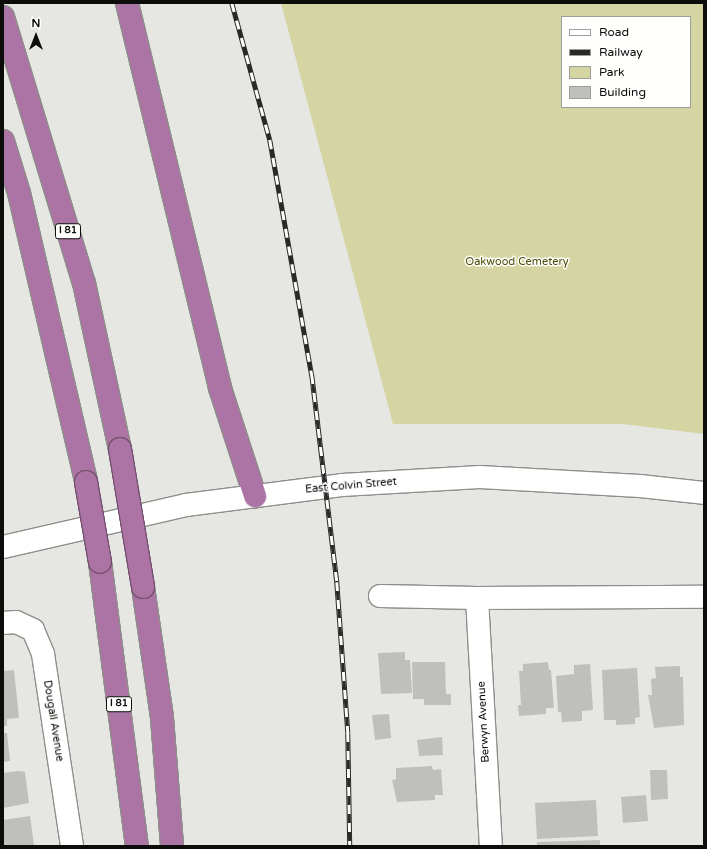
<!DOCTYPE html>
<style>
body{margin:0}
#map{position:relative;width:707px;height:849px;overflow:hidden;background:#e6e6e3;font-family:"Varela Round",sans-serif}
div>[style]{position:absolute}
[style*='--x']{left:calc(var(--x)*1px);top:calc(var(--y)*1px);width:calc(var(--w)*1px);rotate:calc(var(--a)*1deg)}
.green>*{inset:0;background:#d5d5a3}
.building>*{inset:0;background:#bfbfbc}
.roads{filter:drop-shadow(1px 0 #8e8e8b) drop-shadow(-1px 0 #8e8e8b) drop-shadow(0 1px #8e8e8b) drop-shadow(0 -1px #8e8e8b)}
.street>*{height:22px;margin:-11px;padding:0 11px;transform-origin:11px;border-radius:11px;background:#fff}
.secondary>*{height:22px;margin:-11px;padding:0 11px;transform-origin:11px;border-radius:11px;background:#fff}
.highway>*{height:22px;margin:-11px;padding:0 11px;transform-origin:11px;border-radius:11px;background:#ac74a4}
.rail>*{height:4.5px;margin-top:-2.25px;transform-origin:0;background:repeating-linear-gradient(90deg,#fffffe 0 9px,#292928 0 18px);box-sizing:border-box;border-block:1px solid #292928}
.bridges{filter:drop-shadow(1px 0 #74506e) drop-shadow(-1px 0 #74506e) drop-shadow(0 1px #74506e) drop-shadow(0 -1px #74506e)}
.highway-bridge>*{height:22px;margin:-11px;padding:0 11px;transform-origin:11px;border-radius:11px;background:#ac74a4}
span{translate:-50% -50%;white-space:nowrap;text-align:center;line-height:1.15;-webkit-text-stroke:3px #fffffe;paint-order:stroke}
.shield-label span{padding:1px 3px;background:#fffffe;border:1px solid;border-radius:3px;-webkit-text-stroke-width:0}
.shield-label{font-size:10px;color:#0c0c0b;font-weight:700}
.park-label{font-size:11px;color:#4d4b06}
.street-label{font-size:11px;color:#0c0c0b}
.frame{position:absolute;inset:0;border:4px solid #0c0c0b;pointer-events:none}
.legend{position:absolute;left:561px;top:16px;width:130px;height:92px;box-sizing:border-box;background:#fffffe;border:1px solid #9e9e9d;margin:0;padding:5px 7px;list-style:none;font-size:12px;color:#0c0c0b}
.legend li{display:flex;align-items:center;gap:8px;height:20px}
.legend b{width:20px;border:1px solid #9e9e9d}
.north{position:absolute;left:16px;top:16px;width:40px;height:40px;-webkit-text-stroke:3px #fffffe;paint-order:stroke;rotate:0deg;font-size:11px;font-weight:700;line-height:16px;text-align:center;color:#0c0c0b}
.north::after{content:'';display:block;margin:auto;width:14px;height:18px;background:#0c0c0b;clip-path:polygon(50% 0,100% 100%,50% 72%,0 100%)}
</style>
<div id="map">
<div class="green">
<i style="clip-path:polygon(evenodd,281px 3px,704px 3px,704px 434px,623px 424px,393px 424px,281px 3px,562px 17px,690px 17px,690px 107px,562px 107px,562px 17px)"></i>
</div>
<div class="building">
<i style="clip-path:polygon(405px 652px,405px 660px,410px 660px,412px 693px,381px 694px,378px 653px)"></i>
<i style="clip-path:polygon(412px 662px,445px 662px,446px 694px,451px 694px,451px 705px,424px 705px,424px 699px,413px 699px)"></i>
<i style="clip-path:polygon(548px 662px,549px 670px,551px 670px,554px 708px,546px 708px,546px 714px,519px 716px,518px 705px,521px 705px,519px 671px,523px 671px,523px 664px)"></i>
<i style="clip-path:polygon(590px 664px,593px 710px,582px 711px,582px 721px,562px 722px,561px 712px,558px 712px,556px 676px,574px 674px,574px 665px)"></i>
<i style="clip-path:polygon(680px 666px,680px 677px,683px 677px,684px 725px,654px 728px,648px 695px,652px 695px,651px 679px,656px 678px,655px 667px)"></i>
<i style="clip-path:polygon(637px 668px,640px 717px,635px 718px,635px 724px,616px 725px,616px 720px,604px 720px,602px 670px)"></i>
<i style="clip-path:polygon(14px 670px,19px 718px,7px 719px,7px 726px,3px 726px,3px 671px)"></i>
<i style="clip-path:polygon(389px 714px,391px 738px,375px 740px,372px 715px)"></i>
<i style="clip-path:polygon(3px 733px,7px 733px,10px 761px,3px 762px)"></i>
<i style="clip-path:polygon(442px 737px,443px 755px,419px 756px,417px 740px)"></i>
<i style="clip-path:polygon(432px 766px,433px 770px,441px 769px,443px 795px,435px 795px,435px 800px,397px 802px,392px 780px,396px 779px,396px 768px)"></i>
<i style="clip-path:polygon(650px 770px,667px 770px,668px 799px,651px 800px)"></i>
<i style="clip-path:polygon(18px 771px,25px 772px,29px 803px,3px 808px,3px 773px)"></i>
<i style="clip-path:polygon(646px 795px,648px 821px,623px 823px,621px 797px)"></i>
<i style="clip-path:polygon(596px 800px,598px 836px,537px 839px,535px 803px)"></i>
<i style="clip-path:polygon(30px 816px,34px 846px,3px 846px,3px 820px)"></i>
<i style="clip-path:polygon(600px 840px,600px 846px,537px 846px,537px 842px)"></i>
</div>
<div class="roads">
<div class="street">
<i style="--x:380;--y:596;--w:97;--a:1.2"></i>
<i style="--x:477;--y:598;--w:227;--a:-0.3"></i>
<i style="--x:477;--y:598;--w:248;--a:86.8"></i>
<i style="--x:3;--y:623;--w:13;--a:-4"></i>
<i style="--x:16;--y:622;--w:19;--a:25"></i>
<i style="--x:33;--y:630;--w:26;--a:67"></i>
<i style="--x:43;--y:654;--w:194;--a:81.4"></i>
</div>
<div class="secondary">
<i style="--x:3;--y:547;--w:188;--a:-12.9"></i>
<i style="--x:186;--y:505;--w:157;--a:-7.3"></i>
<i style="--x:342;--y:485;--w:138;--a:-3.3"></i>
<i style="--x:480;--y:477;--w:160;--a:3.2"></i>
<i style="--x:640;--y:486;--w:64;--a:6.2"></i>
</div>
<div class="highway">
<i style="--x:127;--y:3;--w:396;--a:76.4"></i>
<i style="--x:220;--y:388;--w:114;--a:72"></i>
<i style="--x:3;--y:17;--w:278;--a:73.1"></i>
<i style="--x:84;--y:283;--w:170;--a:77.8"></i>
<i style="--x:3;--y:141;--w:54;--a:72.9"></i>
<i style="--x:19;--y:193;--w:297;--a:76.9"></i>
<i style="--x:100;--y:562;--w:286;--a:82.6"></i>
<i style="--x:143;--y:587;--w:132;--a:81.7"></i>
<i style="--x:162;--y:718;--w:128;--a:85.5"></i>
</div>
</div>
<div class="rail">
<i style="--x:232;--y:3;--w:142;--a:74.5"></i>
<i style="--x:270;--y:140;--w:239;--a:79.9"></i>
<i style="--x:312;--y:375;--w:209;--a:83.1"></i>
<i style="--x:337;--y:582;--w:151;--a:85.8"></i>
<i style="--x:348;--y:733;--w:113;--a:89"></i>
</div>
<div class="bridges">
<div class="highway-bridge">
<i style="--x:120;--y:449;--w:140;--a:80.5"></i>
<i style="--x:86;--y:482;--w:81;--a:80.1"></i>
</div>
</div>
<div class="shield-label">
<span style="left:68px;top:231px">I 81</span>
<span style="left:119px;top:704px">I 81</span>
</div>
<div class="park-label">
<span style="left:517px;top:262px">Oakwood Cemetery</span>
</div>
<div class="street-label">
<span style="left:351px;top:486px;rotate:-5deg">East Colvin Street</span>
<span style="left:53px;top:721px;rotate:81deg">Dougall Avenue</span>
<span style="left:484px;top:722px;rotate:-93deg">Berwyn Avenue</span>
</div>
<div class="frame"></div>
<ul class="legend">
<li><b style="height:5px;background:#fff"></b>Road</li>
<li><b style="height:5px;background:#292928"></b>Railway</li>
<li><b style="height:11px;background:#d5d5a3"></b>Park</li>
<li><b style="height:11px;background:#bfbfbc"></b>Building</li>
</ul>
<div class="north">N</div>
</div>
